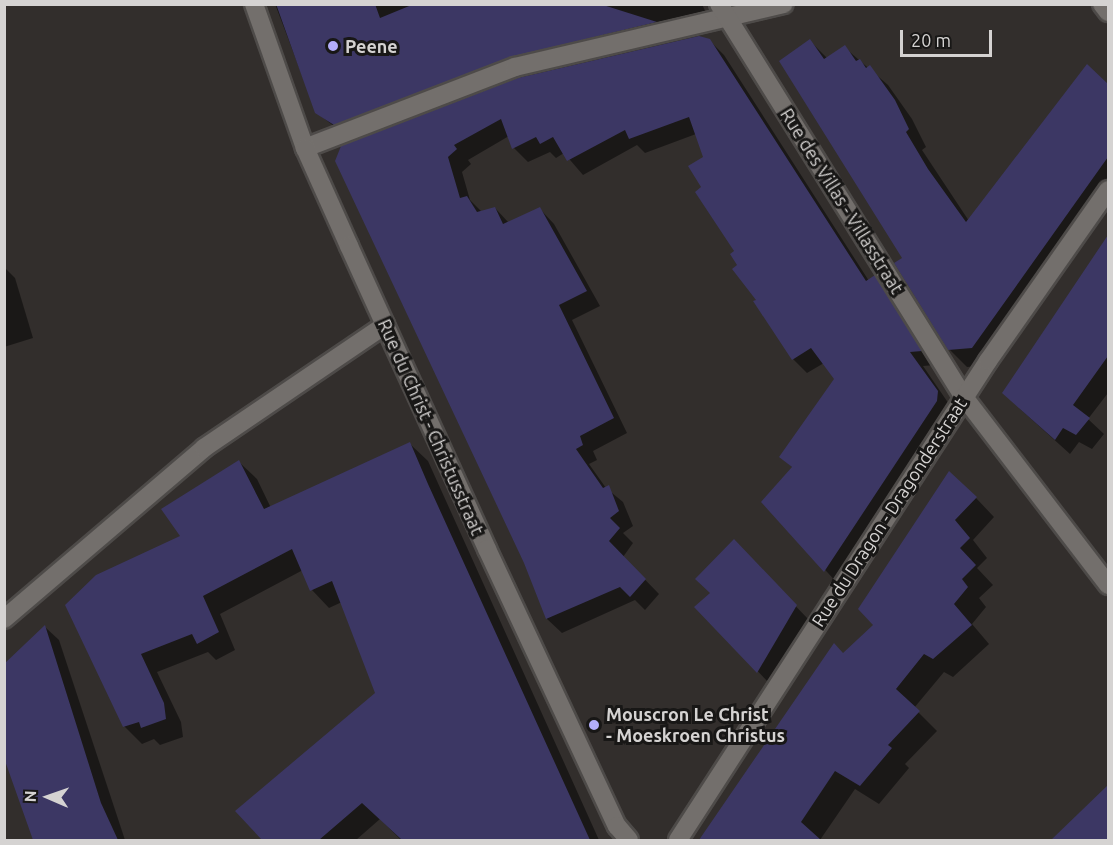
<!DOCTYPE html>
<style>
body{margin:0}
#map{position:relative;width:1113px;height:845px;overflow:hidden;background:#322e2c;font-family:Ubuntu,sans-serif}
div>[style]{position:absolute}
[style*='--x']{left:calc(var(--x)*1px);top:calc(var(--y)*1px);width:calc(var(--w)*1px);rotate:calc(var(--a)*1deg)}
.shadow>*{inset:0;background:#0007}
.building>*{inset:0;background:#3c3764}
.roads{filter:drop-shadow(2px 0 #4e4b49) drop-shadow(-2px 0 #4e4b49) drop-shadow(0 2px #4e4b49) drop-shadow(0 -2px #4e4b49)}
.street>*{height:18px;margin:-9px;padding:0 9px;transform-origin:9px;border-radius:9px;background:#736f6c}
.secondary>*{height:18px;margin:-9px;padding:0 9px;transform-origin:9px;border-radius:9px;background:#736f6c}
.dots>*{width:16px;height:16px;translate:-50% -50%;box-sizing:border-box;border:3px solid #181716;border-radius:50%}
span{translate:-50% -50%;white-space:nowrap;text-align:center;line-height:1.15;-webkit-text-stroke:6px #181716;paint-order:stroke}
.poi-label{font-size:18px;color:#d5d3d2;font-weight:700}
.left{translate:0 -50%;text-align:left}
.street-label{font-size:18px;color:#d5d3d2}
.frame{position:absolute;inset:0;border:6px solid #d5d3d2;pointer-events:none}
.north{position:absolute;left:18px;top:767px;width:60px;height:60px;-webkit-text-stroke:4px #181716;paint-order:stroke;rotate:272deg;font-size:16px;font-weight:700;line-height:24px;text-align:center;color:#d5d3d2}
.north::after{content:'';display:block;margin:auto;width:21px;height:27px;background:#d5d3d2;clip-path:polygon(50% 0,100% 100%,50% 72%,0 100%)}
.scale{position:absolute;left:900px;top:30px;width:92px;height:27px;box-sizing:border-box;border:3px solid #d5d3d2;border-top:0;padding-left:8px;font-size:18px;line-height:21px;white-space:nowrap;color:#d5d3d2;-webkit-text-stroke:4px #181716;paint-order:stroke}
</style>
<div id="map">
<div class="shadow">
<i style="clip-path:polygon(275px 4px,702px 4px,706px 13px,528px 71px,350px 139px,316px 112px)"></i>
<i style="clip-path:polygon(709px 40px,724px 55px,869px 281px,875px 277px,889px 292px,935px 365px,923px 366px,951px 407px,839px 585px,763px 502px,793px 468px,781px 457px,836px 379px,824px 363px,807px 373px,793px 359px,758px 300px,703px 187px,704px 157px,696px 134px,645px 153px,637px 145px,583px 175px,564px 153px,556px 158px,550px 152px,528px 162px,514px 148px,509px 136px,468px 160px,471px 164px,462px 172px,470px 200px,482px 212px,495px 208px,509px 223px,540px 209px,554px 224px,600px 306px,572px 320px,627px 433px,593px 451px,597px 460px,589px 464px,606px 488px,623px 502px,633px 526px,623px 533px,633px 543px,623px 557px,659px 594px,645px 610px,635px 600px,562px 633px,547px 619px,525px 562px,337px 161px)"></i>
<i style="clip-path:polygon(810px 41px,827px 58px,844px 47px,888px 85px,912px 119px,926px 147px,922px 150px,969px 221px,1087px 66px,1108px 86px,1108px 199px,990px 365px,967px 367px,949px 349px,904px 259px)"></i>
<i style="clip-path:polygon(1108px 239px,1108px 393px,1088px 419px,1104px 434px,1092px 449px,1079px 442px,1070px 454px,1019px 408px)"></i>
<i style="clip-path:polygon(4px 267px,15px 278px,33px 338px,4px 347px)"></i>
<i style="clip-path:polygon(410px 444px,428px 461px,599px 840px,477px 840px,471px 832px,459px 840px,401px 840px,380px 819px,356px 840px,264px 840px,237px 811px,377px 693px,342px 602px,329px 608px,312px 590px,303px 570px,220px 614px,235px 650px,216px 660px,208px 652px,157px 672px,181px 722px,183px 737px,160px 745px,154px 739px,142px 744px,124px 726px,66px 605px,182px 537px,239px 462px,257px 479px,271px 508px)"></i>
<i style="clip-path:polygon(976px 498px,994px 517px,973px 540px,987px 558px,977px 568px,993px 585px,979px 598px,986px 607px,972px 624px,989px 644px,953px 677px,944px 672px,914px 708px,937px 731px,905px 764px,909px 768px,879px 804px,855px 789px,820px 840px,705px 840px,703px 838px,843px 655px,875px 625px,860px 608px)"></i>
<i style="clip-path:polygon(734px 542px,809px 620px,771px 685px,697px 608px,712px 594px)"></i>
<i style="clip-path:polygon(45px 627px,59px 640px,125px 840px,35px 840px,4px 755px)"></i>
<i style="clip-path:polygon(1108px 787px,1108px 840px,1053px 840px)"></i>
</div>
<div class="building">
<i style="clip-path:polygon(276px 4px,375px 4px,380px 18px,414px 4px,600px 4px,657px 22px,511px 57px,334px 125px,315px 113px)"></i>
<i style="clip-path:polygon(699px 36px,710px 39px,866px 281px,875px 275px,922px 351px,910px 352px,938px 391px,937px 401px,824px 572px,761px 502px,792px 467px,779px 457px,834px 379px,811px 348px,792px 360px,753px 301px,756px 300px,732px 269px,737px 265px,730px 254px,734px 251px,695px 192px,701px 187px,688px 166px,703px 157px,689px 117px,629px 139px,625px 130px,567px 161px,553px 137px,540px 144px,536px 137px,512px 149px,501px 119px,454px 145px,457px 149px,448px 157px,460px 198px,467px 196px,477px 212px,495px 207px,503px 224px,540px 207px,587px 291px,559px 305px,614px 418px,580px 436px,583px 445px,576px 449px,603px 488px,609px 485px,619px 511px,610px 518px,620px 528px,609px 541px,646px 579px,630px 597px,620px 587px,546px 619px,524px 563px,335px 161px,341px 146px,518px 78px)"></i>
<i style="clip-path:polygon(810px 39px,824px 59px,845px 45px,856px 61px,860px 59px,866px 68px,870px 65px,895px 100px,909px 129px,906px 132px,928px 169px,966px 222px,1087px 64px,1108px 84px,1108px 157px,972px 348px,948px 350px,894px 263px,902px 258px,779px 61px)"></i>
<i style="clip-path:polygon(1108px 235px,1108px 356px,1073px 405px,1090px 418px,1076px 435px,1063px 428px,1055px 440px,1002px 393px)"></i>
<i style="clip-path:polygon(410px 442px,428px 484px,590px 840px,402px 840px,362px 803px,319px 840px,262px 840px,235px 811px,375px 693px,332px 581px,310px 591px,292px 549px,203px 596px,219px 632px,197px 644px,192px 634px,141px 654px,164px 703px,166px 719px,141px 728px,139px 722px,123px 727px,65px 605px,96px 575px,180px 536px,161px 509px,239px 460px,264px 509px)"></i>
<i style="clip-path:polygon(949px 471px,977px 497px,955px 520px,970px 538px,960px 548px,976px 565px,962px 579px,968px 587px,954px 604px,972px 625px,933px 659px,924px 654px,896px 689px,920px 711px,888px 745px,892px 748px,860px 786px,835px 771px,801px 822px,821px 840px,699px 840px,834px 643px,843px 653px,873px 625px,858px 609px)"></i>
<i style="clip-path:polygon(734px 539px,797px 605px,757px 673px,694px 607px,710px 593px,695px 579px)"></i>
<i style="clip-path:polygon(45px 625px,101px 803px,118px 840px,33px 840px,4px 758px,4px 664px)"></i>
<i style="clip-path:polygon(1108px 785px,1108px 840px,1051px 840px)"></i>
</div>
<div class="roads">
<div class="street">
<i style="--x:1102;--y:4;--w:10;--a:53"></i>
<i style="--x:305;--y:148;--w:225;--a:-21.1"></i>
<i style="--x:515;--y:67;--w:276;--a:-13.2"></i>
<i style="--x:964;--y:397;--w:237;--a:52.5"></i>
<i style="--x:4;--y:619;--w:263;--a:-40.5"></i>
<i style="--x:204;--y:448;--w:219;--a:-34.2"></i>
</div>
<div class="secondary">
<i style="--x:254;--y:4;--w:153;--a:70.5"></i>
<i style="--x:305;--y:148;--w:107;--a:65.8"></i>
<i style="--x:349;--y:246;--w:333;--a:65.5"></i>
<i style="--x:487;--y:549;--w:306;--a:64.9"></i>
<i style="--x:617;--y:826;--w:18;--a:49"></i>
<i style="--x:719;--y:4;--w:463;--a:58.1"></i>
<i style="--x:678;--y:840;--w:571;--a:-57.09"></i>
<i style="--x:988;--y:361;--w:209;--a:-54.9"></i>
</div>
</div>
<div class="dots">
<i style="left:333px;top:46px;background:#b3adf9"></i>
<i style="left:594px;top:725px;background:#b3adf9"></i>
</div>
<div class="poi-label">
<span class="left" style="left:345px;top:46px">Peene</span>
<span class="left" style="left:606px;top:725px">Mouscron Le Christ<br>- Moeskroen Christus</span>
</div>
<div class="street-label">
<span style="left:842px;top:201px;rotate:58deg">Rue des Villas - Villasstraat</span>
<span style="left:431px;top:427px;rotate:66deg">Rue du Christ - Christusstraat</span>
<span style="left:889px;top:512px;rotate:-57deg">Rue du Dragon - Dragonderstraat</span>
</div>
<div class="frame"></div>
<div class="north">N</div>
<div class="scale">20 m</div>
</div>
